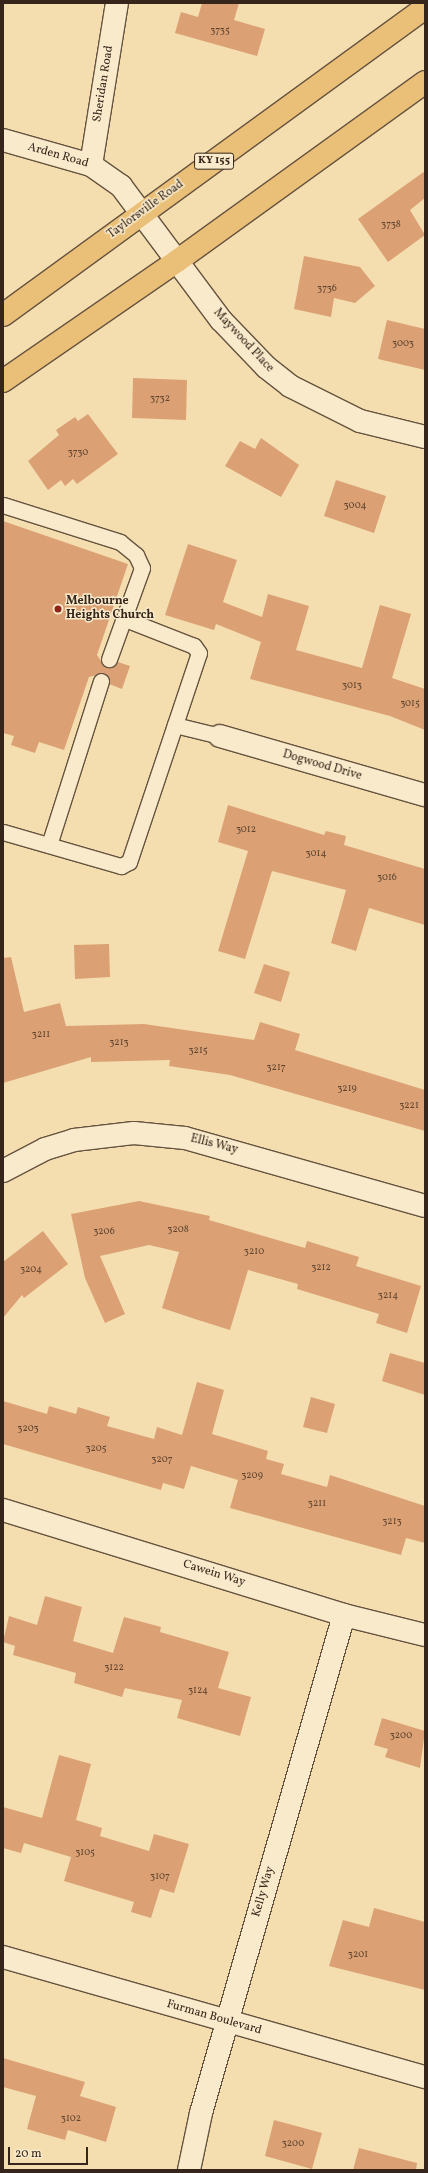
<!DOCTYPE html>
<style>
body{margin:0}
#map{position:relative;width:428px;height:2173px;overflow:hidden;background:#f4deaf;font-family:Vollkorn,serif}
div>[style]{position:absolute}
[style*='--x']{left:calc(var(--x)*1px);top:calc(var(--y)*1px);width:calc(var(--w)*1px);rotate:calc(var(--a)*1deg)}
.building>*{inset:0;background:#dba174}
.roads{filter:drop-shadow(1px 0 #66533f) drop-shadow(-1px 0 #66533f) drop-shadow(0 1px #66533f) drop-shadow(0 -1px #66533f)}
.lane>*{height:15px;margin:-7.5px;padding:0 7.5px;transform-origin:7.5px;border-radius:7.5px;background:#f8eacb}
.street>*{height:22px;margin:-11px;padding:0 11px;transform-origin:11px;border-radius:11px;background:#f8eacb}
.secondary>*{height:22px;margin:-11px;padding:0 11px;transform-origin:11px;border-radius:11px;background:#f8eacb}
.primary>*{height:22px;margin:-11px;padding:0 11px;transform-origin:11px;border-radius:11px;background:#eabf78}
.dots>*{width:11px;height:11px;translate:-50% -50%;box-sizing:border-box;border:2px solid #f8eacb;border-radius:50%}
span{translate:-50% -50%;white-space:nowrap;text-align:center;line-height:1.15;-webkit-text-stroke:3px #f8eacb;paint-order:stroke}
.number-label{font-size:10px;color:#5f4430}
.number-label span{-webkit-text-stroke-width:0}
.shield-label span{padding:1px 3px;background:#f8eacb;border:1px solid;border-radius:3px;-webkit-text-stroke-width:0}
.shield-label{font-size:11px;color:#36251a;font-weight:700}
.street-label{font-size:12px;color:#36251a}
.poi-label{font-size:12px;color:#36251a;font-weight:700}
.left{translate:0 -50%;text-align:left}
.frame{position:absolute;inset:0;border:4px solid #36251a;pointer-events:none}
.scale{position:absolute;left:8px;top:2147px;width:80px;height:18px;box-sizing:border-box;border:2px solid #36251a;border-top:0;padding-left:5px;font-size:12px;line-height:14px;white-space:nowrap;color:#36251a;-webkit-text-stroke:3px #f8eacb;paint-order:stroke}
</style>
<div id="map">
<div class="building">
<i style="clip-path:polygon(202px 3px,239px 3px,234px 20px,265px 29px,257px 56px,175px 33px,181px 12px,198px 17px)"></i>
<i style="clip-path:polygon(425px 171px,425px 198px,410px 210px,425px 235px,388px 262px,358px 219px)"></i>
<i style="clip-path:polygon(304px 256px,360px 267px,375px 286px,355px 303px,334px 298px,331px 317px,294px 309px)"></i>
<i style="clip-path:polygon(387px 320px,425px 329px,425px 370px,378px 359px)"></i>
<i style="clip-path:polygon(133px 378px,187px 380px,186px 420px,132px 418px)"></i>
<i style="clip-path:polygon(88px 414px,118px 454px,77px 484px,73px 479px,65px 486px,61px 480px,48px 490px,28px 461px,59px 435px,56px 430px,75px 417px,78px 421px)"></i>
<i style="clip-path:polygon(261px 438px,299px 465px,281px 497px,225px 466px,240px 441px,255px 449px)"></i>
<i style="clip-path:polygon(336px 480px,386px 496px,374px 533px,324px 516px)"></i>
<i style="clip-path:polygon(3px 521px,128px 564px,97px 655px,106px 668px,118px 662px,130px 666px,122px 689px,109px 684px,104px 673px,89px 677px,64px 750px,39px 742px,35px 753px,11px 745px,14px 736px,3px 733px)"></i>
<i style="clip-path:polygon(188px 544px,237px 560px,223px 602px,262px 617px,268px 594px,309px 606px,296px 650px,362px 668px,380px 605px,411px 614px,392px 678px,425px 689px,425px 730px,390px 716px,250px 679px,261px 642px,216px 624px,214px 630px,165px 615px)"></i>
<i style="clip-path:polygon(228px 805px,324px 835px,326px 831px,346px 836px,344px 845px,425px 869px,425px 925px,369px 908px,356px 951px,331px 943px,346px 890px,272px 871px,245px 959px,218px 951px,248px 851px,218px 842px)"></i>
<i style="clip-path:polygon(109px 944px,110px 977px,75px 979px,74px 945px)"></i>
<i style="clip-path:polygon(11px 957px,24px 1012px,60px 1003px,66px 1026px,144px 1024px,254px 1040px,260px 1022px,300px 1034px,295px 1050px,425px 1090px,425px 1131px,230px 1075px,169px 1066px,170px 1060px,91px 1062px,91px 1057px,3px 1083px,3px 958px)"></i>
<i style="clip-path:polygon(264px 964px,290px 972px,281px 1002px,254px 993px)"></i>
<i style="clip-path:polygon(139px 1201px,210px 1216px,209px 1220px,305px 1248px,307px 1241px,359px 1257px,356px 1266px,421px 1286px,407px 1333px,376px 1323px,379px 1314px,297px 1289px,298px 1284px,248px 1270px,230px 1330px,195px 1319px,162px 1308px,179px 1252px,149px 1245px,100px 1256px,125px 1314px,105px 1323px,85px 1278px,71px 1214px)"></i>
<i style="clip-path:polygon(43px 1231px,68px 1264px,24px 1298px,22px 1295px,3px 1318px,3px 1262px)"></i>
<i style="clip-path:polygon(390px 1353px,425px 1363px,425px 1395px,382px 1381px)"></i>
<i style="clip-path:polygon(197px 1382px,224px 1390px,212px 1434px,268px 1451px,266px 1459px,284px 1464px,281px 1474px,327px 1487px,330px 1475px,425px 1506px,425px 1543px,406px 1538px,401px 1555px,230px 1508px,238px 1480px,191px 1466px,184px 1489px,163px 1483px,161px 1490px,3px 1444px,3px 1401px,47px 1414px,49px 1406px,76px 1414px,78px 1407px,110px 1417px,107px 1426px,154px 1439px,157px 1427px,182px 1435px)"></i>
<i style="clip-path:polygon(311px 1397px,335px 1404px,327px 1433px,303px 1427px)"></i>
<i style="clip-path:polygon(45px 1596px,82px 1607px,73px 1641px,113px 1653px,124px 1617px,161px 1627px,160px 1632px,229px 1652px,218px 1688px,251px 1697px,240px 1736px,177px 1718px,182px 1700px,125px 1688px,122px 1697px,74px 1683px,76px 1673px,13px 1655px,15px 1646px,3px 1642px,9px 1616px,37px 1625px)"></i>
<i style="clip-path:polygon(382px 1718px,425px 1731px,420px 1768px,385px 1757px,388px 1749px,374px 1745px)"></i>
<i style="clip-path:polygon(59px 1755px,91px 1764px,76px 1820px,102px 1828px,100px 1836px,149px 1851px,154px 1834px,189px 1844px,174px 1893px,160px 1889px,151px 1918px,131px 1912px,134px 1902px,64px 1881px,71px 1857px,24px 1843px,21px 1853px,3px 1848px,3px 1807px,42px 1818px)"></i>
<i style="clip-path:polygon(374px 1908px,425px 1922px,425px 1990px,329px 1966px,343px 1920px,369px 1927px)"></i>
<i style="clip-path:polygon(3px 2058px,85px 2082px,80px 2096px,116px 2107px,106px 2142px,68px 2130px,65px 2140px,27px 2129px,36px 2096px,3px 2087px)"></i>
<i style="clip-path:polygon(274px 2120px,322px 2133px,312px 2169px,265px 2156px)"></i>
<i style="clip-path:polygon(359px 2148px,417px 2163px,416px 2170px,353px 2170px)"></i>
</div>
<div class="roads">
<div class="lane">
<i style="--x:3;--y:505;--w:123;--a:17.5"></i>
<i style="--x:120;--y:542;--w:21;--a:39"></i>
<i style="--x:136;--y:555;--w:14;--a:65"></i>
<i style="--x:142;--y:568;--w:97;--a:109.9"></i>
<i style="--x:175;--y:725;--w:46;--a:13.7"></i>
<i style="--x:3;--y:832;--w:123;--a:16.1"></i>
<i style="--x:121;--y:866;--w:9;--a:-27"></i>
<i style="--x:129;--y:862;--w:220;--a:-71.5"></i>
<i style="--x:199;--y:653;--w:9;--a:-126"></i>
<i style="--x:194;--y:646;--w:74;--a:-158.6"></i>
<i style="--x:49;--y:845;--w:172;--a:-72.4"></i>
</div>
<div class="street">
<i style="--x:3;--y:140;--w:91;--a:15.9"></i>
<i style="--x:91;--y:165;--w:37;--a:35"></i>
<i style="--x:121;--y:186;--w:167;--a:53.3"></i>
<i style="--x:221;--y:320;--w:65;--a:46.2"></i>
<i style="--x:266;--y:367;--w:31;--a:38"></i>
<i style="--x:290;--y:386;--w:78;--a:26.6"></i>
<i style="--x:360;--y:421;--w:67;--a:13.8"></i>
<i style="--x:91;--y:165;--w:164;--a:-80.9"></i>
<i style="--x:220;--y:736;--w:213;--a:16.1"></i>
<i style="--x:3;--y:1171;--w:47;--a:-27.6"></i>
<i style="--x:45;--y:1149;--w:30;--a:-17"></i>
<i style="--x:74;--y:1140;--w:60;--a:-6.7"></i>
<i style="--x:134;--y:1133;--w:51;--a:5.6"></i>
<i style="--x:185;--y:1138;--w:249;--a:15.8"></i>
<i style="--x:3;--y:1510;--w:357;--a:17.1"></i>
<i style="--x:344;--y:1615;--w:83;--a:13.9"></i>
<i style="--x:189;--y:2170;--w:58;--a:-78.1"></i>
<i style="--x:201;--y:2113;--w:518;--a:-73.98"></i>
</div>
<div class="secondary">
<i style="--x:3;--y:1957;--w:439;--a:15.9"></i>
</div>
<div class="primary">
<i style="--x:3;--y:315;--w:522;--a:-36.04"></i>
<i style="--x:3;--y:381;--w:211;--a:-34.6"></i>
<i style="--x:177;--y:261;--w:306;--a:-35.8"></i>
</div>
</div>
<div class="dots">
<i style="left:58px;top:609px;background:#8f2418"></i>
</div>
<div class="number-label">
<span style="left:220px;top:31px">3735</span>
<span style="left:391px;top:225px">3738</span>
<span style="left:327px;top:289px">3736</span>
<span style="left:403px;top:344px">3003</span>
<span style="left:160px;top:399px">3732</span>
<span style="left:78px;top:453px">3730</span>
<span style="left:355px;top:506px">3004</span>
<span style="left:352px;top:686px">3013</span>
<span style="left:410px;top:704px">3015</span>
<span style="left:246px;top:830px">3012</span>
<span style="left:316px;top:854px">3014</span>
<span style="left:387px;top:878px">3016</span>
<span style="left:41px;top:1035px">3211</span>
<span style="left:119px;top:1043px">3213</span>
<span style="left:198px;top:1051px">3215</span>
<span style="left:276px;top:1068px">3217</span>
<span style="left:347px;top:1089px">3219</span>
<span style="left:409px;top:1106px">3221</span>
<span style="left:178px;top:1230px">3208</span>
<span style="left:104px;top:1232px">3206</span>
<span style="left:254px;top:1252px">3210</span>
<span style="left:321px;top:1268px">3212</span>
<span style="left:31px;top:1270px">3204</span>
<span style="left:388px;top:1296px">3214</span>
<span style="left:28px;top:1429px">3203</span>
<span style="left:96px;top:1449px">3205</span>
<span style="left:162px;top:1460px">3207</span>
<span style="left:252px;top:1476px">3209</span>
<span style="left:317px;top:1504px">3211</span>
<span style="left:392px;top:1522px">3213</span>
<span style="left:114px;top:1668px">3122</span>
<span style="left:198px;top:1691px">3124</span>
<span style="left:401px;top:1736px">3200</span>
<span style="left:85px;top:1853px">3105</span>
<span style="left:160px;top:1877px">3107</span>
<span style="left:358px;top:1955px">3201</span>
<span style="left:71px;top:2119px">3102</span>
<span style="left:293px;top:2144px">3200</span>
</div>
<div class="shield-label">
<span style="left:214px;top:161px">KY 155</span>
</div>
<div class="street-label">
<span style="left:104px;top:84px;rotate:-81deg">Sheridan Road</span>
<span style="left:58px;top:156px;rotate:16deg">Arden Road</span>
<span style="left:146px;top:210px;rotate:-36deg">Taylorsville Road</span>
<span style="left:243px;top:341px;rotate:47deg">Maywood Place</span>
<span style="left:322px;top:766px;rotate:16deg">Dogwood Drive</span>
<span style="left:214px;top:1145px;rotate:14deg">Ellis Way</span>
<span style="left:214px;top:1574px;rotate:17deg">Cawein Way</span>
<span style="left:264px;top:1892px;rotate:-74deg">Kelly Way</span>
<span style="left:214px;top:2018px;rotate:16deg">Furman Boulevard</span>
</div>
<div class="poi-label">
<span class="left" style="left:66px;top:609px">Melbourne<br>Heights Church</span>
</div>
<div class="frame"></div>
<div class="scale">20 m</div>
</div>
